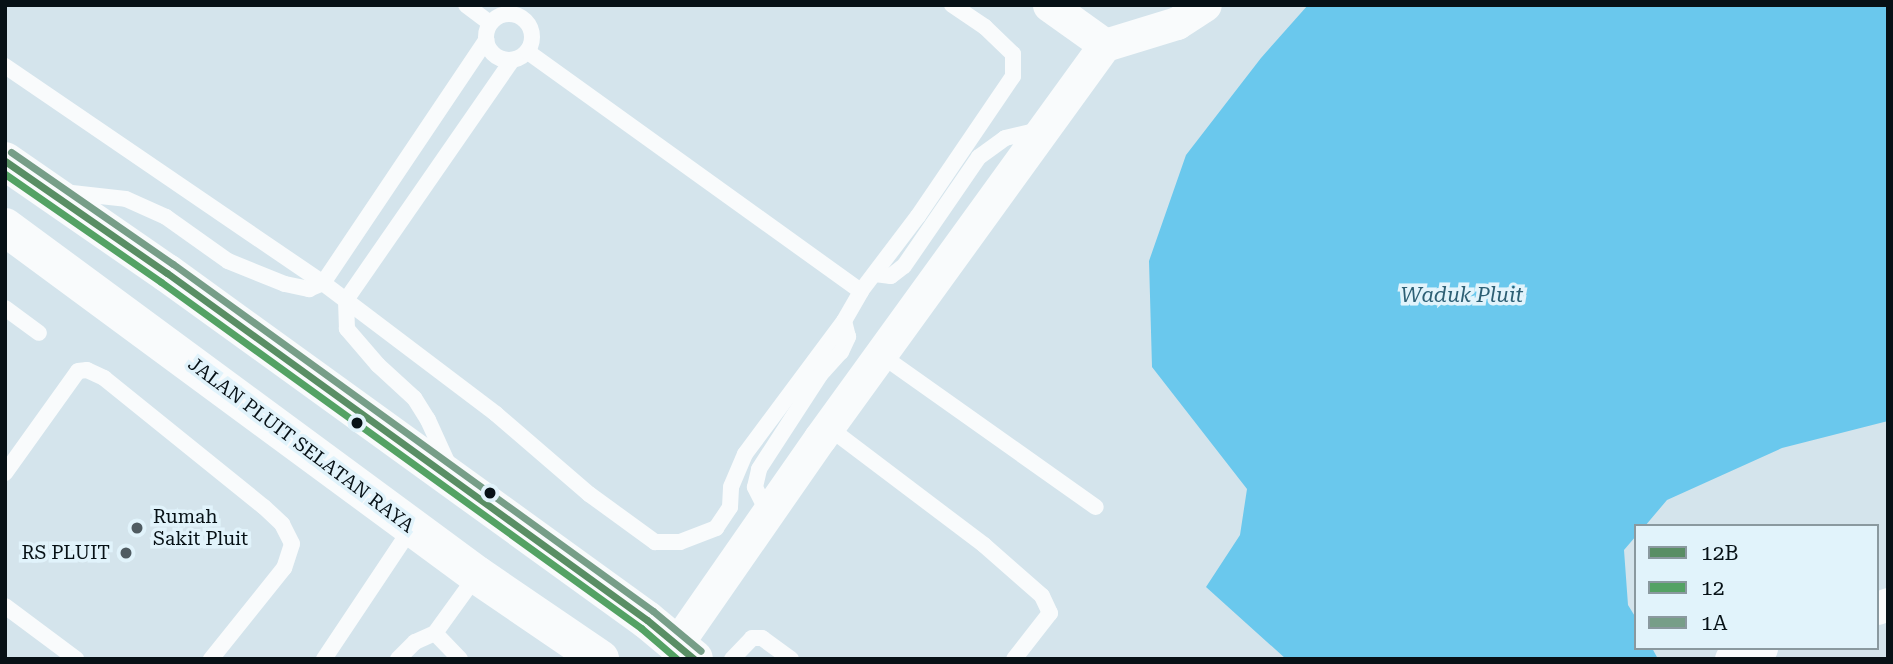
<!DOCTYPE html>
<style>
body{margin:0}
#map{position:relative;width:1893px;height:664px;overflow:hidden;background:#d4e4ec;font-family:"Roboto Serif",serif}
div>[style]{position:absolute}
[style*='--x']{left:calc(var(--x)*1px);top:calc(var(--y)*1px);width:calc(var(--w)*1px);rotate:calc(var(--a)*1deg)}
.water>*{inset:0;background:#6ac8ed}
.lane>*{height:16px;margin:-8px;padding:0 8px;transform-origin:8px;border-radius:8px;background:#f9fbfc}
.lane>.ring{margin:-8px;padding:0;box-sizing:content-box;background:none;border:16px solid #f9fbfc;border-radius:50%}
.street>*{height:33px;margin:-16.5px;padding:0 16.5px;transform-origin:16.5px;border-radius:16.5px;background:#f9fbfc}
.highway>*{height:38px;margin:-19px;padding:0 19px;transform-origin:19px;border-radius:19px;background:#f9fbfc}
.bus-1>*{height:7px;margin:-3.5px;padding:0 3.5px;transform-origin:3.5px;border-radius:3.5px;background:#598e64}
.bus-2>*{height:7px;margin:-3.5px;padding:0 3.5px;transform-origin:3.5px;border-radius:3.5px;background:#54a264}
.bus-3>*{height:7px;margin:-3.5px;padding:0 3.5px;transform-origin:3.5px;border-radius:3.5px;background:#779e88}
.dots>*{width:19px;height:19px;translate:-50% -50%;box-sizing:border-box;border:4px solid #e1f3fb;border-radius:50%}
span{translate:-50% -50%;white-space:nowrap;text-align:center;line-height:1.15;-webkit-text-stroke:7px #e1f3fb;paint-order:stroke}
.street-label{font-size:19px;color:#071116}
.poi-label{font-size:19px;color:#071116}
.left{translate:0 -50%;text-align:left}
.right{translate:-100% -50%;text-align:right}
.water-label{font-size:21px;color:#2d5f74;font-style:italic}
.frame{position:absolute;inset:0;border:7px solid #071116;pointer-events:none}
.legend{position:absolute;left:1634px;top:524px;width:245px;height:126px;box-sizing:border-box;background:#e1f3fb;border:2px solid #8a999f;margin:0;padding:9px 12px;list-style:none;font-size:21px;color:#071116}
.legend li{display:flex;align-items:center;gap:14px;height:35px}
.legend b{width:35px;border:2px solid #8a999f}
</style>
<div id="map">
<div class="water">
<i style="clip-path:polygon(1308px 5px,1888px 5px,1888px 421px,1782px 448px,1667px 500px,1645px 526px,1636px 526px,1636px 536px,1624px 550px,1628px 605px,1636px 618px,1636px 648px,1652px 648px,1658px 659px,1286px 659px,1206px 587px,1240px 535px,1247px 489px,1152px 367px,1149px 261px,1186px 155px,1261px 58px)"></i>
</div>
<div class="lane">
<i style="--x:466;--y:5;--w:30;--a:37"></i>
<i class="ring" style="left:486px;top:14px;width:30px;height:30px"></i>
<i style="--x:528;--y:52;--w:410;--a:35.7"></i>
<i style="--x:5;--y:66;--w:385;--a:34.3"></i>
<i style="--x:323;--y:283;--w:217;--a:37.1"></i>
<i style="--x:496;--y:414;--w:123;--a:40.7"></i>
<i style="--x:589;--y:494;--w:82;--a:36"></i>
<i style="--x:655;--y:542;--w:25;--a:0"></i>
<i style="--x:680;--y:542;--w:39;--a:-21"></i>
<i style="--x:716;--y:528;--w:25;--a:-56"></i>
<i style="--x:730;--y:507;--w:20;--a:-87"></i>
<i style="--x:731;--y:487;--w:36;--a:-67"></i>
<i style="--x:745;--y:454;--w:166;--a:-53.3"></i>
<i style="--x:844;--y:321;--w:34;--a:-60"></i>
<i style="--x:861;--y:291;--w:94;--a:-52.8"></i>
<i style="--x:918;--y:216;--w:169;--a:-55.8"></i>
<i style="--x:1013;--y:76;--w:22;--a:-90"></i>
<i style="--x:1013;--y:54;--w:39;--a:-136"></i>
<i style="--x:985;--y:27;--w:40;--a:-146"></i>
<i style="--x:63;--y:192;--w:63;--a:6.3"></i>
<i style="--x:126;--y:199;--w:44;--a:24.2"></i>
<i style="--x:166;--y:217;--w:76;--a:35.4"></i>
<i style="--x:228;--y:261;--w:61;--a:22"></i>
<i style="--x:285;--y:284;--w:25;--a:12"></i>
<i style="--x:309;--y:289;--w:15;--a:-23"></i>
<i style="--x:323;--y:283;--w:293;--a:-56.1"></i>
<i style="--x:875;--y:274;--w:16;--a:7"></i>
<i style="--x:891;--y:276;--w:16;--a:-38"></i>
<i style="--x:904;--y:266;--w:132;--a:-55.5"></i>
<i style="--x:979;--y:157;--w:32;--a:-36"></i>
<i style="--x:1005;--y:138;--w:35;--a:-13"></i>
<i style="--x:5;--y:308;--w:42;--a:36.3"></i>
<i style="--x:881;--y:355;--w:263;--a:35.3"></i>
<i style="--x:828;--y:427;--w:196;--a:37.1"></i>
<i style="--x:984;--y:545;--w:77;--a:41.3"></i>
<i style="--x:1042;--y:596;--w:19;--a:65"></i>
<i style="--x:1050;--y:613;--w:58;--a:128"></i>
<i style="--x:449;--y:466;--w:51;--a:-114.5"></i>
<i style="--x:428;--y:420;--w:26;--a:-122"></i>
<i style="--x:414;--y:398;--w:49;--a:-137.5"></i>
<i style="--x:378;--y:365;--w:48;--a:-130.7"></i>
<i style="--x:347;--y:329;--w:29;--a:-92"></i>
<i style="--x:346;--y:300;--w:292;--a:-55.3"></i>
<i style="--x:5;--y:473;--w:125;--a:-54.4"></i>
<i style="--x:78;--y:371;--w:9;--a:-6"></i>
<i style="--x:87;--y:370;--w:19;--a:25"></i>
<i style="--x:104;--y:378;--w:206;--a:38.9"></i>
<i style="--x:264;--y:507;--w:25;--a:43"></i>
<i style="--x:282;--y:524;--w:22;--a:63"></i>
<i style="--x:292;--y:544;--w:25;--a:108"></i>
<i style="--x:284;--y:568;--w:117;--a:128.7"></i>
<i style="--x:768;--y:513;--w:29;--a:-117"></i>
<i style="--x:755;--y:487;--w:18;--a:-77"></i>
<i style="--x:759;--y:469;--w:112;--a:-57"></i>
<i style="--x:820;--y:375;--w:31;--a:-48"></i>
<i style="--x:841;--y:352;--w:17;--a:-65"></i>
<i style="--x:848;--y:337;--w:16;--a:-104"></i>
<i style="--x:5;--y:606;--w:89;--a:36.7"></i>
<i style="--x:324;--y:659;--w:159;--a:-56.3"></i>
<i style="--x:398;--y:659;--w:24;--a:-45"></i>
<i style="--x:415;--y:642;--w:22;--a:-24"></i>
<i style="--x:460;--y:659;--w:36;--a:-134"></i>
<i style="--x:435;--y:633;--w:72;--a:-54.1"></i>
<i style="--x:732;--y:659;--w:29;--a:-46"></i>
<i style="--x:752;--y:638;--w:10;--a:0"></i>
<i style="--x:762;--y:638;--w:36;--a:36"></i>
</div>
<div class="street">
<i style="--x:1049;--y:5;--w:69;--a:35.5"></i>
<i style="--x:1877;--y:608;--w:12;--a:-20"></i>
<i style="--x:676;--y:645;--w:252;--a:-55.2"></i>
<i style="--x:820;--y:438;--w:485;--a:-54.1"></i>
<i style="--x:1105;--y:45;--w:75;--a:-17"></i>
<i style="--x:1177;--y:23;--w:33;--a:-33"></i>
<i style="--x:1731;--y:659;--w:32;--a:-20"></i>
</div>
<div class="highway">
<i style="--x:5;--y:161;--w:197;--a:34.7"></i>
<i style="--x:167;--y:273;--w:592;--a:35.86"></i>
<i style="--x:647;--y:620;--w:61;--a:39.7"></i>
<i style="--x:5;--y:227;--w:586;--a:36.4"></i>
<i style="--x:477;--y:575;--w:149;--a:34.3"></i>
</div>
<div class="bus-1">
<i style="--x:5;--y:161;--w:197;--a:34.7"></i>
<i style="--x:167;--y:273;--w:592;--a:35.86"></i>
<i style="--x:647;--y:620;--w:61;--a:39.7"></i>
</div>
<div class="bus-2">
<i style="--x:5;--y:174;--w:190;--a:34.7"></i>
<i style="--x:161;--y:282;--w:592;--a:35.79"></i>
<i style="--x:641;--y:628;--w:48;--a:40.7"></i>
</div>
<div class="bus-3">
<i style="--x:11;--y:152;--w:197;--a:34.7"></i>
<i style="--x:173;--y:264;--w:592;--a:35.86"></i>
<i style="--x:653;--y:611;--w:62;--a:39.8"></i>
</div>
<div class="dots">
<i style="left:357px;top:423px;background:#071116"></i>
<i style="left:490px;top:493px;background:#071116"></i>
<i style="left:137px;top:528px;background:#4f5b61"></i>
<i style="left:126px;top:553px;background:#4f5b61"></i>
</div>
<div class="street-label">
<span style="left:301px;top:445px;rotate:37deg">JALAN PLUIT SELATAN RAYA</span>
</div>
<div class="poi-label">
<span class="left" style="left:153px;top:528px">Rumah<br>Sakit Pluit</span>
<span class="right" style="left:110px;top:553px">RS PLUIT</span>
</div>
<div class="water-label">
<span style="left:1462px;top:295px">Waduk Pluit</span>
</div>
<div class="frame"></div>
<ul class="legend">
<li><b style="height:9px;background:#598e64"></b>12B</li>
<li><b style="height:9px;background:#54a264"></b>12</li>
<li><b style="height:9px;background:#779e88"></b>1A</li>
</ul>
</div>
